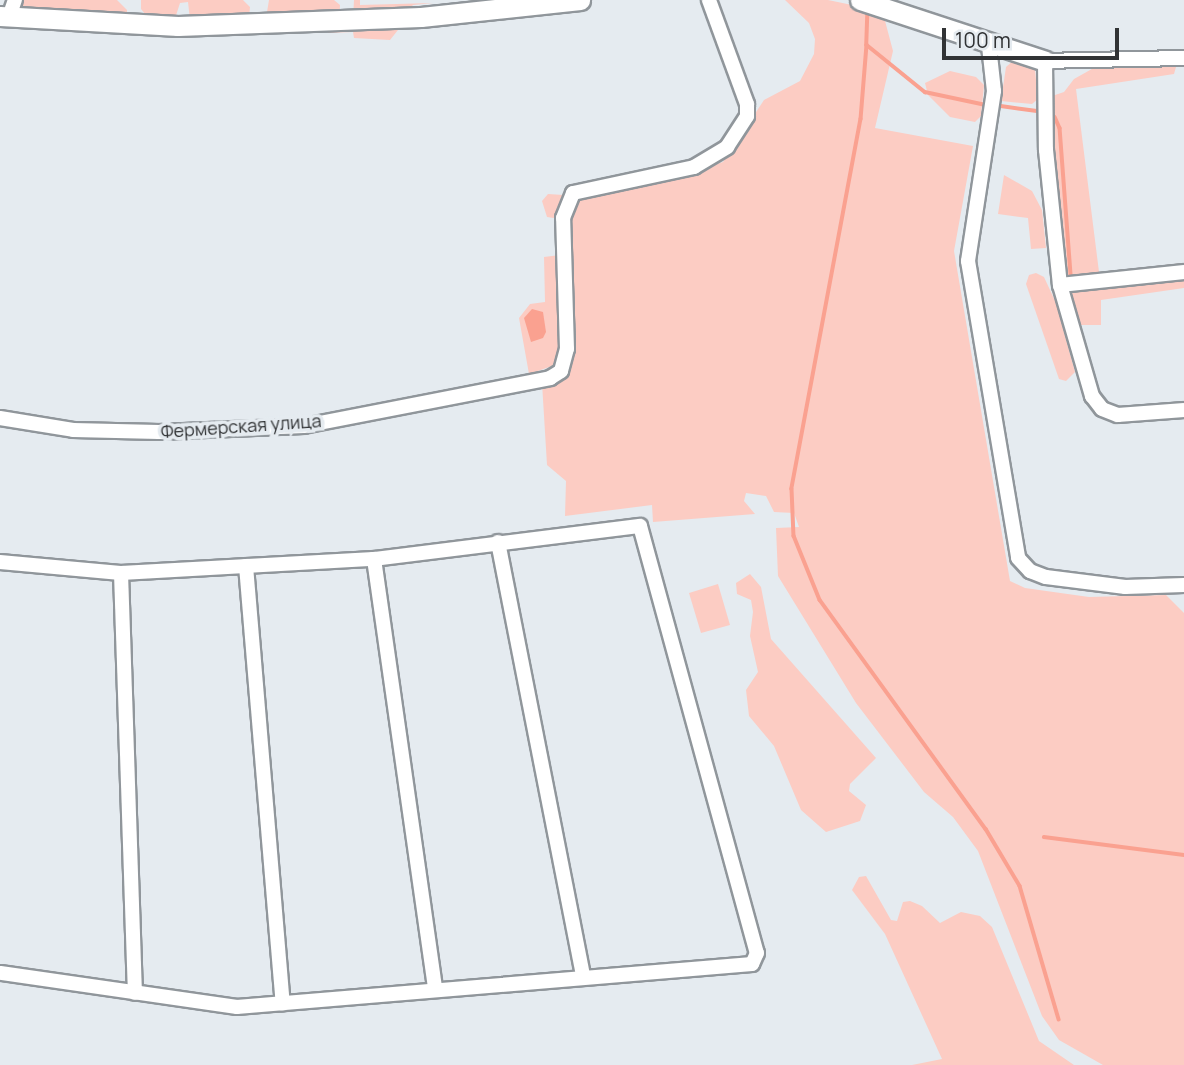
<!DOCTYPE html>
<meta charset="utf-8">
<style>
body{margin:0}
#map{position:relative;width:1184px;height:1065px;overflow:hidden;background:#e5ebf0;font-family:Manrope,sans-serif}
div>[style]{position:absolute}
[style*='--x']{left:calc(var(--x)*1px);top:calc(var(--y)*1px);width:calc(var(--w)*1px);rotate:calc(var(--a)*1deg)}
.green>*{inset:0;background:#fcccc3}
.water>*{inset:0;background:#faa190}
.stream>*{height:3.5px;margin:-1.75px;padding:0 1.75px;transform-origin:1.75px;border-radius:1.75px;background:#faa190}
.roads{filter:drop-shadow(2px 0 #90969b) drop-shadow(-2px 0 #90969b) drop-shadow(0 2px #90969b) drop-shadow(0 -2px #90969b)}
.street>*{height:14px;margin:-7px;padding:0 7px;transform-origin:7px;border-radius:7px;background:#fff}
.secondary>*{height:19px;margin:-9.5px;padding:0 9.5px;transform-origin:9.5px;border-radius:9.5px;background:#fff}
span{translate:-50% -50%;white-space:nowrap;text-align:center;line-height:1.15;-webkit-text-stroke:7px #e5ebf0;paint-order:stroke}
.street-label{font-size:18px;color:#313335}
.scale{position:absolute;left:942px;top:28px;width:177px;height:32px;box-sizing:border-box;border:4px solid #313335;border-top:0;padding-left:9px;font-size:21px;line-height:24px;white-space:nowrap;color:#313335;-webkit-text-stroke:5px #e5ebf0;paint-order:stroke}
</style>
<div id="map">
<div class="green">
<i style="clip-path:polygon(17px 0,117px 0,127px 10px,127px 19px,20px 13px)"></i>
<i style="clip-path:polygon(141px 0,243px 0,250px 7px,249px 18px,266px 18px,269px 0,334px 0,340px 5px,339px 21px,353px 18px,354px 0,360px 0,360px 5px,433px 3px,413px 5px,398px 20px,398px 30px,390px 40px,354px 38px,353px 32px,328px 33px,327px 18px,279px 14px,268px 35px,185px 34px,190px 20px,188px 2px,180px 3px,170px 34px,131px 33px,131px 29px,150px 20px,141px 9px)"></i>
<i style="clip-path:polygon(785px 0,828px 0,876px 10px,884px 17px,893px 51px,875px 128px,973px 146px,954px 251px,1010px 581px,1025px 588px,1089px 597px,1166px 595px,1184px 613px,1184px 1065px,1103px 1065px,1059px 1040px,1042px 1016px,978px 851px,953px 817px,924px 792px,856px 703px,778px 576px,776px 528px,799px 527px,794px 513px,774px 512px,766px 496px,746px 493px,744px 501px,755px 514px,653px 522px,652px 505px,565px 516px,566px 481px,547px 465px,542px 383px,573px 350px,575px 312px,558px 313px,559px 357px,555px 365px,529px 374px,519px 318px,530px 304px,545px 302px,544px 257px,568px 254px,567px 220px,547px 217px,542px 201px,548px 194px,579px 196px,650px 185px,723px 162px,764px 100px,800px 81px,814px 54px,815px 39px,809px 23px)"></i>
<i style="clip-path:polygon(1014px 60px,1035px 70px,1038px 99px,1032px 104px,1001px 101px,1006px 67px)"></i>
<i style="clip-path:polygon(1172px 62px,1176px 67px,1174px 74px,1076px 89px,1099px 272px,1184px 263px,1184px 288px,1101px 300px,1101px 325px,1073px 325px,1054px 194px,1049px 97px,1064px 92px,1074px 79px,1099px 65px)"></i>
<i style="clip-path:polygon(950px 71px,976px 77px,984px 85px,981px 116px,975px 122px,950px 117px,928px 95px,925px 83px)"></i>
<i style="clip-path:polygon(1004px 175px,1032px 191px,1042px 210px,1046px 248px,1031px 249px,1028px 218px,998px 214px)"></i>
<i style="clip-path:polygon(1036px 273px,1044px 277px,1056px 303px,1075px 372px,1066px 381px,1059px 379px,1026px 284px,1029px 275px)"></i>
<i style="clip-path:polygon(750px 574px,761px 587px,771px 639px,876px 758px,850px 784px,849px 791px,866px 805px,860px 821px,826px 832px,801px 810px,774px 746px,749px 716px,746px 690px,758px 672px,750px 636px,753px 612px,751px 600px,737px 594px,736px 583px)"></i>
<i style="clip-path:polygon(718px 584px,730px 625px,701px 633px,689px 593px)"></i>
<i style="clip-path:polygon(866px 876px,891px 920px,897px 921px,903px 902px,910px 901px,922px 906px,940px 923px,961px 912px,980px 916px,992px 927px,1039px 1041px,1074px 1065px,912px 1065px,942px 1059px,885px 934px,852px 890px,859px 877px)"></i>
</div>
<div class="water">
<i style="clip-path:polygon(532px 309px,543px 312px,546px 332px,543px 338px,531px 342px,524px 318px)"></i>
</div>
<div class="stream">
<i style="--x:868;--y:8;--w:37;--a:92"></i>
<i style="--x:867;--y:45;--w:75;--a:39"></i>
<i style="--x:925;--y:92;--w:62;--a:12"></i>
<i style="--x:867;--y:45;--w:74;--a:94.6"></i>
<i style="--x:861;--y:119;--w:376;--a:100.6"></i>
<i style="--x:792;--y:489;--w:47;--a:87.6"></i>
<i style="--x:794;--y:536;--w:69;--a:67.9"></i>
<i style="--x:820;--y:600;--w:283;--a:54.1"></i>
<i style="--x:986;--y:829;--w:66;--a:59.2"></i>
<i style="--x:1020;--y:886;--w:139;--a:73.7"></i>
<i style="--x:1001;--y:106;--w:36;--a:8"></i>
<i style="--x:1055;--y:117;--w:12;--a:66"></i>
<i style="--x:1060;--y:128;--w:147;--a:85.7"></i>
<i style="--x:1044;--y:837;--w:141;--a:7.3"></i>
</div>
<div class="roads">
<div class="street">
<i style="--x:9;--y:17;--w:18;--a:-71"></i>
<i style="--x:989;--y:46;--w:45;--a:83.7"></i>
<i style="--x:994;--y:91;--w:172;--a:98.7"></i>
<i style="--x:968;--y:261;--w:301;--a:80.4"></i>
<i style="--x:1018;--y:558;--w:18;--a:47"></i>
<i style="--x:1030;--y:571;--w:17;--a:21"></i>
<i style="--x:1046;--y:577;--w:80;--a:7.2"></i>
<i style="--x:1125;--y:587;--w:59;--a:-1.9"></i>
<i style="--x:1184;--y:58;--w:139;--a:178.8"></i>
<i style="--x:1045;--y:61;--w:89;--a:89.4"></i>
<i style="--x:1046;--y:150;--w:136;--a:84.1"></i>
<i style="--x:1060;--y:285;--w:116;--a:73.9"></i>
<i style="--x:1092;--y:396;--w:16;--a:52"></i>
<i style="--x:1102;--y:409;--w:17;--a:21"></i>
<i style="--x:1118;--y:415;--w:66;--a:-4.3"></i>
<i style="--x:1060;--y:285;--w:125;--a:-6"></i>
<i style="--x:0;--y:418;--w:74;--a:9.3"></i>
<i style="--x:73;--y:430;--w:86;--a:1.3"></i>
<i style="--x:159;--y:432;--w:145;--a:-2.4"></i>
<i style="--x:304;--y:426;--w:251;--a:-11"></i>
<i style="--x:550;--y:378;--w:13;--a:-32"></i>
<i style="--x:561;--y:371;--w:23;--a:-75"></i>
<i style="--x:567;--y:349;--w:131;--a:-91.7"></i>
<i style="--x:563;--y:218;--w:27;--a:-68"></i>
<i style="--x:573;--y:193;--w:124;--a:-12.1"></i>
<i style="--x:694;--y:167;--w:39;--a:-31"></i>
<i style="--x:727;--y:147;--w:37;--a:-57"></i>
<i style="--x:747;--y:116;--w:12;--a:-90"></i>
<i style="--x:747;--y:104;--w:111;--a:-110.1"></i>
<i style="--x:498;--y:542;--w:442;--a:78.9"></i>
<i style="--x:374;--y:559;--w:433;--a:81.9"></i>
<i style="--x:0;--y:562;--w:121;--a:5.2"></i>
<i style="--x:121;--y:573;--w:253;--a:-3.2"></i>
<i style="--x:374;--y:559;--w:268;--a:-7.1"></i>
<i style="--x:640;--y:526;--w:443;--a:74.7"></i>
<i style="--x:757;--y:953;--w:12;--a:114"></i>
<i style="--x:752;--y:964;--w:517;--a:175.23"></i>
<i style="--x:237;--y:1007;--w:239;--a:-171.8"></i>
<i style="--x:246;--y:566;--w:439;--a:85.2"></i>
<i style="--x:121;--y:573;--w:420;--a:88.1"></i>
</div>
<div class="secondary">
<i style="--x:860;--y:0;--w:195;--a:18.2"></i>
<i style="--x:0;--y:16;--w:178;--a:3.2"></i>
<i style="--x:178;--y:26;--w:243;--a:-2.1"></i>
<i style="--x:421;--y:17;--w:160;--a:-6.1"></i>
</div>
</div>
<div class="street-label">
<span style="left:241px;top:426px;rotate:-4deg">Фермерская улица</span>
</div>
<div class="scale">100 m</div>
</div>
